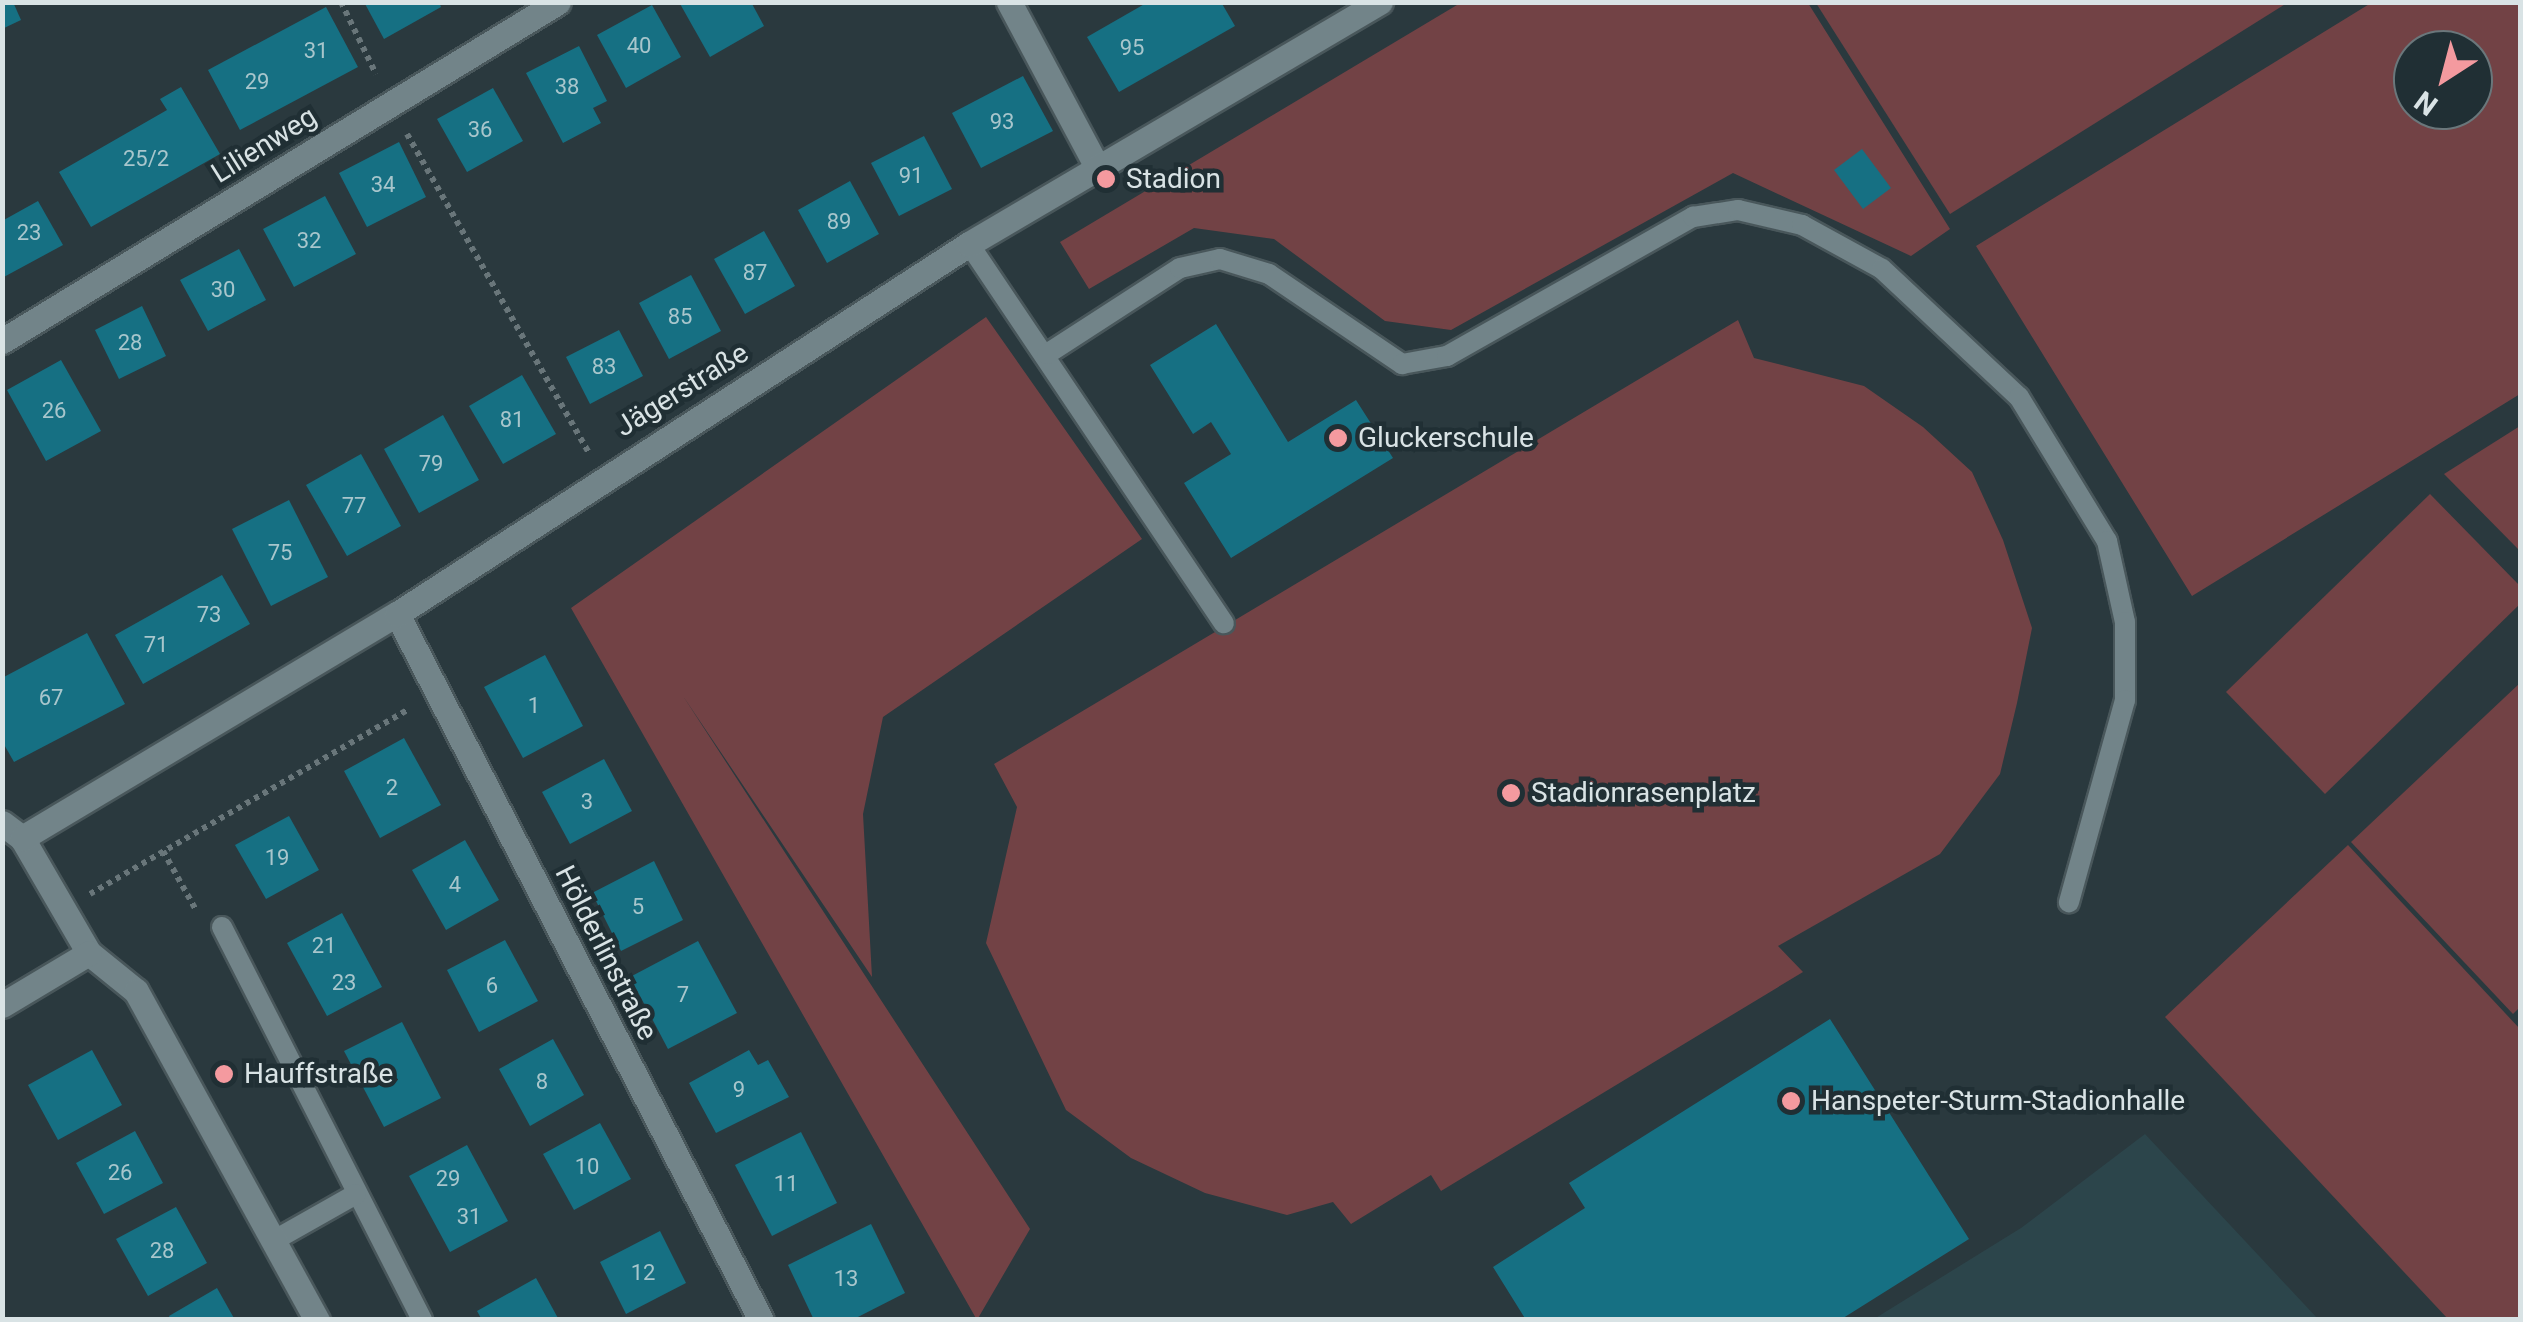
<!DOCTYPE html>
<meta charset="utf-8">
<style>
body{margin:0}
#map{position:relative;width:2523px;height:1322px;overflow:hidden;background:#2a393e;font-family:Roboto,sans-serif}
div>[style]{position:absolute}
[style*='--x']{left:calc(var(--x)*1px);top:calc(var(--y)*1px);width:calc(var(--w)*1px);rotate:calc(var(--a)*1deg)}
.built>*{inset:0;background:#2c454b}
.green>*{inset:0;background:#724245}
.building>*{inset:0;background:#167083}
.path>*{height:6px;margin-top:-3px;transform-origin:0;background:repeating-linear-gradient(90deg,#69767a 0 5px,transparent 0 10px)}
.roads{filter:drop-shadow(2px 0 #49575b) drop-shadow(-2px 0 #49575b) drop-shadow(0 2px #49575b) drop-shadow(0 -2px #49575b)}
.service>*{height:20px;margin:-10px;padding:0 10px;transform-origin:10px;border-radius:10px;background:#728489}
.minor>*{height:25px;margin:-12.5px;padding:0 12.5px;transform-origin:12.5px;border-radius:12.5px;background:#728489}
.dots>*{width:28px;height:28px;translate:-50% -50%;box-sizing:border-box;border:5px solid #202f34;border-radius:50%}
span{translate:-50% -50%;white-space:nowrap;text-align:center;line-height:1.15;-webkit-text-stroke:9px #202f34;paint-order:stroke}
.number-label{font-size:22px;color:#a8c6cc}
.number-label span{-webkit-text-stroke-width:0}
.street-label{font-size:28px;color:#d9e3e5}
.poi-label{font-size:28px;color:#d9e3e5}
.left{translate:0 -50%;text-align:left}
.frame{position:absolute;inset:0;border:5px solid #d9e3e5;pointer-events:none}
.north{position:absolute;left:2393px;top:30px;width:100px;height:100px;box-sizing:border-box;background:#202f34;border:2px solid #6a777b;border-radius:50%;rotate:216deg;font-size:28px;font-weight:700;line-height:40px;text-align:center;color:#d9e3e5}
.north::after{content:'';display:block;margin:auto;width:35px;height:45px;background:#f49a9f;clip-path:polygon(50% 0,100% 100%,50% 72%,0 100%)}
</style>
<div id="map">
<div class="built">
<i style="clip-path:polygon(2145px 1134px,2318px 1319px,1874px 1319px,2021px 1228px)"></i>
</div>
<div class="green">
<i style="clip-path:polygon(1462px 2px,1808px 3px,1950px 229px,1911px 256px,1733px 173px,1451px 330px,1385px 321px,1274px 239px,1194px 228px,1089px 289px,1060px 242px)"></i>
<i style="clip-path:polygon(1816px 3px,2287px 3px,1950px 214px)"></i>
<i style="clip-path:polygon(evenodd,2371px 3px,2520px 3px,2520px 394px,2192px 596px,1976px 246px,2371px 3px,2413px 50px,2473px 50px,2473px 110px,2413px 110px,2413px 50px)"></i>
<i style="clip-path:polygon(986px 317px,1142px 539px,883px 717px,863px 814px,872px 977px,683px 696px,1030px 1229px,977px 1320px,571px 608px)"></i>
<i style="clip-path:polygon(1738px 320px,1754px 358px,1864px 386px,1923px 427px,1972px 472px,2003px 540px,2032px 628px,2017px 703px,2000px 774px,1940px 854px,1778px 946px,1803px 972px,1441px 1191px,1431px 1175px,1351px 1224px,1333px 1202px,1287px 1215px,1205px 1193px,1131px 1158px,1066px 1110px,986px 943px,1017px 807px,994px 764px)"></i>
<i style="clip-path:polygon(2520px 426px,2520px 551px,2444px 474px)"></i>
<i style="clip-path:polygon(2430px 494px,2520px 586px,2520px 604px,2325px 794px,2226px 692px)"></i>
<i style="clip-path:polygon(2520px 683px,2520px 1007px,2513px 1014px,2351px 842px)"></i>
<i style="clip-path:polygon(2348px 845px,2520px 1029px,2520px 1319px,2448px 1319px,2165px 1017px)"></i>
</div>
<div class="building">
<i style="clip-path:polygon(2px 2px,13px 2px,21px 20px,2px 29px)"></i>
<i style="clip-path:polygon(364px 2px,439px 2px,441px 7px,384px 39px)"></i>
<i style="clip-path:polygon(679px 2px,751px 2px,764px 26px,710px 57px)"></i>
<i style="clip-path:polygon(1148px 2px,1221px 2px,1235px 26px,1119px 92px,1087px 37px)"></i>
<i style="clip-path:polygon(652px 5px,681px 57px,626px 88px,597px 35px)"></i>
<i style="clip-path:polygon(326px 7px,358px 67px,240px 130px,208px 70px)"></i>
<i style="clip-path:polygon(579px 46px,607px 101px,593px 108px,601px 123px,563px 143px,526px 73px)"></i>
<i style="clip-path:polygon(1023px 76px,1053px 131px,981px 168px,952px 113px)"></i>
<i style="clip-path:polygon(181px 87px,220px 154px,91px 227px,59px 172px,167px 110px,160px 99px)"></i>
<i style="clip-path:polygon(493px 88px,523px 141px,467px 172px,437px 119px)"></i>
<i style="clip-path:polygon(924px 136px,952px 189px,899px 216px,871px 163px)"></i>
<i style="clip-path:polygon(399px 142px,426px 197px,367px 227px,339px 173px)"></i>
<i style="clip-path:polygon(1862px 149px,1891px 188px,1863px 209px,1834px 170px)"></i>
<i style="clip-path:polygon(850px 181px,879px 234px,827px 263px,798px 210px)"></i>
<i style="clip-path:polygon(325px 196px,356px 254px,294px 287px,263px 229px)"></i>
<i style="clip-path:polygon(38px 201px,63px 245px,2px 278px,2px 221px)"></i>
<i style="clip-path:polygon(764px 231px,795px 286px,745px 314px,714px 259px)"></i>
<i style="clip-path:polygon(239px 249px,266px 300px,208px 331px,180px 280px)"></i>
<i style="clip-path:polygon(691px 275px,721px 331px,669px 359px,639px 303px)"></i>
<i style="clip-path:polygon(142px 306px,166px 356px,119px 379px,95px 330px)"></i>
<i style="clip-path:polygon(1216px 324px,1288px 442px,1356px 400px,1393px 458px,1231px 558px,1184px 483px,1231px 454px,1211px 422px,1193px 434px,1150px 365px)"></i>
<i style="clip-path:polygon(619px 330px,643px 376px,590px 404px,566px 357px)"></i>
<i style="clip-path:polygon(61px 360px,101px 431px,46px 461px,7px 390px)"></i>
<i style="clip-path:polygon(522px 375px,556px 434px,503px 464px,469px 406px)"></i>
<i style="clip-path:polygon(443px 415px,479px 480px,419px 513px,384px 449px)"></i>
<i style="clip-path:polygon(361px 454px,401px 526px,347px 556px,306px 485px)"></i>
<i style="clip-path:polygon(289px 500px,328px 577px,271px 606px,232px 529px)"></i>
<i style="clip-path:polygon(222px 575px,250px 624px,143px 684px,115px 635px)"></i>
<i style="clip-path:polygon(87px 633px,125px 704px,14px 762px,2px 741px,2px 678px)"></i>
<i style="clip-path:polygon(545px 655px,583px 726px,523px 758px,484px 687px)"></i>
<i style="clip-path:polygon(404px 738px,441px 805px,380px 838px,344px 771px)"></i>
<i style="clip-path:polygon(604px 759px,632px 811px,570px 844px,542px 792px)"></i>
<i style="clip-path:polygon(289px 816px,319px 870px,266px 899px,235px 845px)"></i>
<i style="clip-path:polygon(465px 840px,499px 900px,446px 930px,412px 870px)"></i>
<i style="clip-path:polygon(654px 861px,683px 920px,621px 951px,592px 893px)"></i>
<i style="clip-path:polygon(342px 913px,382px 987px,327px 1016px,287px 943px)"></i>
<i style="clip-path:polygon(505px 940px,538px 1001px,479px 1032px,447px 970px)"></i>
<i style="clip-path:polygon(698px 941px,737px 1013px,668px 1049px,630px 977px)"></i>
<i style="clip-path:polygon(1830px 1019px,1969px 1239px,1840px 1320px,1526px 1320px,1493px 1267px,1585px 1208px,1569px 1183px)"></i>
<i style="clip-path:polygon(402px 1022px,441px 1098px,384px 1127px,344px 1051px)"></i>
<i style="clip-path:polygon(553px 1039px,584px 1095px,530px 1126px,499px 1069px)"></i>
<i style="clip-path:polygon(92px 1050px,122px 1105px,58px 1140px,28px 1085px)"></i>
<i style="clip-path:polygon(749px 1050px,758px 1065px,768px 1060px,789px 1097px,716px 1133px,689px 1083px)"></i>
<i style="clip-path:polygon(600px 1123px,631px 1179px,574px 1210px,543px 1154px)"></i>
<i style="clip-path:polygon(135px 1131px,163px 1183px,104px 1214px,76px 1163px)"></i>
<i style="clip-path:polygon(801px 1132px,837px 1203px,772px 1236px,735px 1165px)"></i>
<i style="clip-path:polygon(467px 1145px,508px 1221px,450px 1252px,409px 1176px)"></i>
<i style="clip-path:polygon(176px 1207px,207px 1263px,148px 1296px,116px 1239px)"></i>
<i style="clip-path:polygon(871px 1224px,905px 1293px,852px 1320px,814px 1320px,788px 1265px)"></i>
<i style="clip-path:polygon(660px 1231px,686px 1283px,626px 1314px,600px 1262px)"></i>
<i style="clip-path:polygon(536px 1278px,559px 1320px,482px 1320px,477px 1311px)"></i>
<i style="clip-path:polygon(217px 1288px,235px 1320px,171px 1320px,169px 1316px)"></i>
</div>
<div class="path">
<i style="--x:341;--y:2;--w:80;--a:64.1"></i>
<i style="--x:407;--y:134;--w:367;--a:60.3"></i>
<i style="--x:163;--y:851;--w:68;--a:60.8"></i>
<i style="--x:90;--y:894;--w:367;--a:-30.1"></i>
</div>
<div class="roads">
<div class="service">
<i style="--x:969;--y:244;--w:457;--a:56.1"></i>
<i style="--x:1047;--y:354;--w:158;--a:-32.9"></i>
<i style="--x:1180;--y:268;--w:41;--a:-12.7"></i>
<i style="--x:1220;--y:259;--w:51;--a:17"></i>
<i style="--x:1269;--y:274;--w:161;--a:34.1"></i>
<i style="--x:1402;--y:364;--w:46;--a:-10.1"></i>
<i style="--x:1447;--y:356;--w:283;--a:-29.5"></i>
<i style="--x:1693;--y:217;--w:46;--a:-8.8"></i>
<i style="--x:1738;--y:210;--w:66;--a:13.2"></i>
<i style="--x:1802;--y:225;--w:91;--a:28.8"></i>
<i style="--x:1882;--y:269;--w:187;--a:43.1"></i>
<i style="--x:2019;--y:397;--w:169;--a:58.6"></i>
<i style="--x:2107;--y:541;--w:83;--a:77.5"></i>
<i style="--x:2125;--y:622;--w:78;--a:90"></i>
<i style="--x:2125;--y:700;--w:210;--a:105.5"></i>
<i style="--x:222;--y:927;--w:441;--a:63"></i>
<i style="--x:273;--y:1241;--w:95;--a:-29.5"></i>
</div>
<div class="minor">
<i style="--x:1009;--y:2;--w:189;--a:61.9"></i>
<i style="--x:2;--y:341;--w:651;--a:-31.37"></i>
<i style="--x:397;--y:614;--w:794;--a:62.73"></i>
<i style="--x:2;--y:823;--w:25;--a:37"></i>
<i style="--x:22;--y:838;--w:133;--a:59.8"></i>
<i style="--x:89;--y:953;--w:60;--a:39"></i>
<i style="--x:136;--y:991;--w:376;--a:61.2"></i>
<i style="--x:22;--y:838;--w:437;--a:-30.9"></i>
<i style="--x:397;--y:614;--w:681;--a:-32.9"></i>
<i style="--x:969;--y:244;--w:477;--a:-30.5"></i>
<i style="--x:2;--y:1005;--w:101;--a:-30.9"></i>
</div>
</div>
<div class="dots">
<i style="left:1106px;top:179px;background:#f49a9f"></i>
<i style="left:1338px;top:438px;background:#f49a9f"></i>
<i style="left:1511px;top:793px;background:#f49a9f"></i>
<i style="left:224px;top:1074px;background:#f49a9f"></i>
<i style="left:1791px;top:1101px;background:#f49a9f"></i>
</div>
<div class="number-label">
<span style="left:639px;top:46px">40</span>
<span style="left:1132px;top:48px">95</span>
<span style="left:316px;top:51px">31</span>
<span style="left:257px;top:82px">29</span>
<span style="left:567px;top:87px">38</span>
<span style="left:1002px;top:122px">93</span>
<span style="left:480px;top:130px">36</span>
<span style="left:146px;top:159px">25/2</span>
<span style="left:911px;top:176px">91</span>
<span style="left:383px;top:185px">34</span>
<span style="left:839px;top:222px">89</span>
<span style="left:29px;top:233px">23</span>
<span style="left:309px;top:241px">32</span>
<span style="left:755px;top:273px">87</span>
<span style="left:223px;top:290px">30</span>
<span style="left:680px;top:317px">85</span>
<span style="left:130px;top:343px">28</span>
<span style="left:604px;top:367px">83</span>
<span style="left:54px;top:411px">26</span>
<span style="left:512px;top:420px">81</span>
<span style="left:431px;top:464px">79</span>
<span style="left:354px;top:506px">77</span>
<span style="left:280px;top:553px">75</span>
<span style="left:209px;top:615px">73</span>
<span style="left:156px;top:645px">71</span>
<span style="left:51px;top:698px">67</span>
<span style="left:534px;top:706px">1</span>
<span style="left:392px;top:788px">2</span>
<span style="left:587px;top:802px">3</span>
<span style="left:277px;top:858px">19</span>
<span style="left:455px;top:885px">4</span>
<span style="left:638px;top:907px">5</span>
<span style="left:324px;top:946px">21</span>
<span style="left:344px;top:983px">23</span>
<span style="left:492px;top:986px">6</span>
<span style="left:683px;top:995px">7</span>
<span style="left:542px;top:1082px">8</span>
<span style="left:739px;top:1090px">9</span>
<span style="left:587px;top:1167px">10</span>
<span style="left:120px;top:1173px">26</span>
<span style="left:448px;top:1179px">29</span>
<span style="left:786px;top:1184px">11</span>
<span style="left:469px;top:1217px">31</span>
<span style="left:162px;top:1251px">28</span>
<span style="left:643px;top:1273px">12</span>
<span style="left:846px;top:1279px">13</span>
</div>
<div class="street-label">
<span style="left:264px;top:145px;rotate:-32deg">Lilienweg</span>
<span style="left:682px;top:390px;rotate:-32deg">Jägerstraße</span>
<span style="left:606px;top:953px;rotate:63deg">Hölderlinstraße</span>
</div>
<div class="poi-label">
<span class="left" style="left:1126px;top:179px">Stadion</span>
<span class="left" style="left:1358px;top:438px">Gluckerschule</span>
<span class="left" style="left:1531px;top:793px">Stadionrasenplatz</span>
<span class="left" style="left:244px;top:1074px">Hauffstraße</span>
<span class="left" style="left:1811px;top:1101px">Hanspeter-Sturm-Stadionhalle</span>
</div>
<div class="frame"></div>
<div class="north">N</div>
</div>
